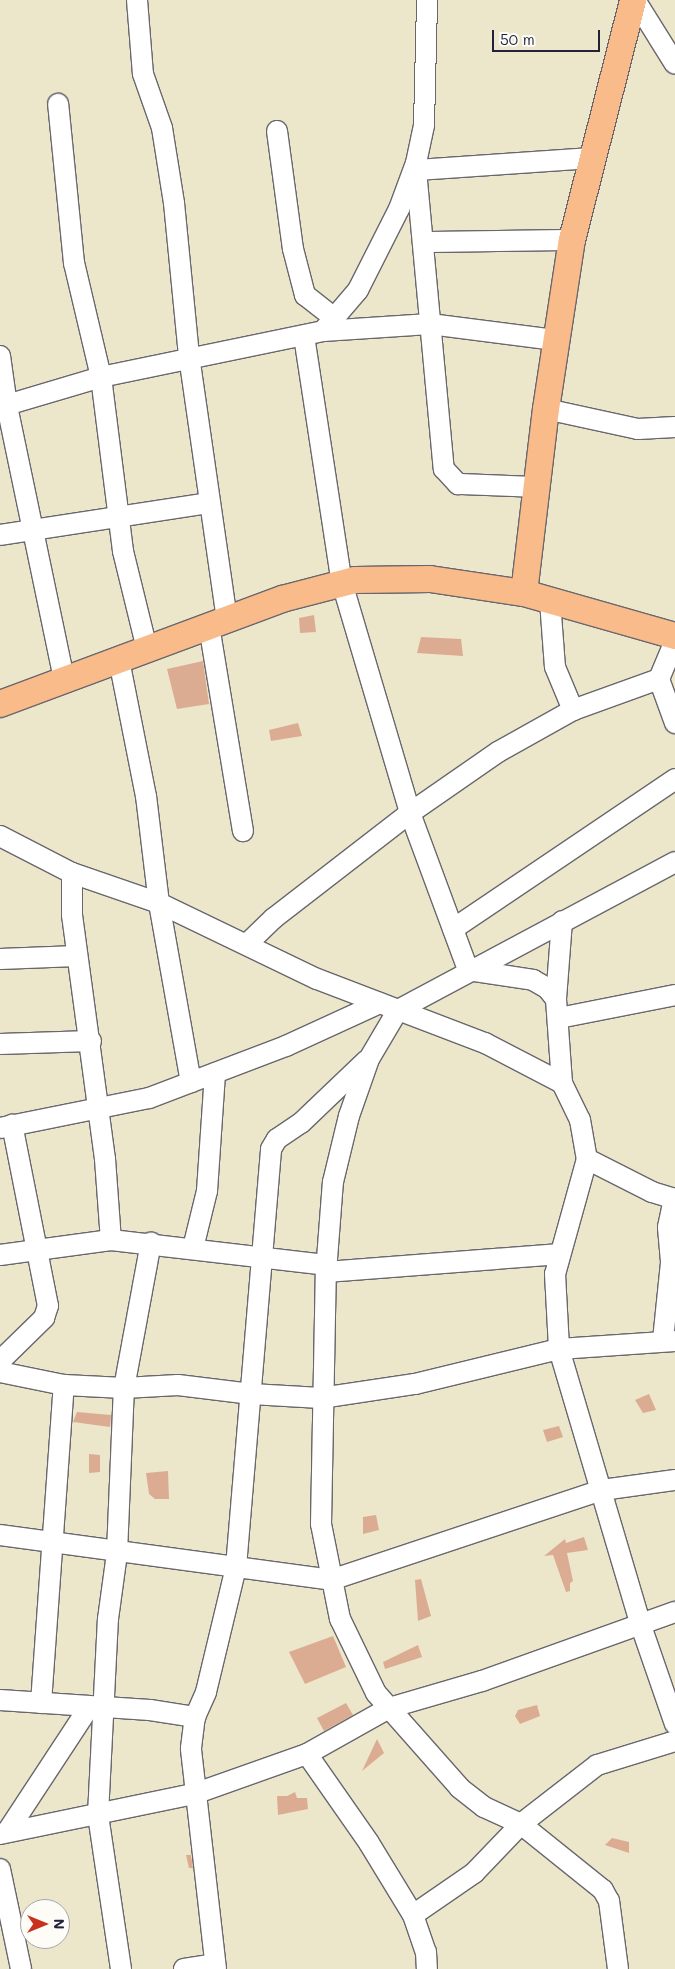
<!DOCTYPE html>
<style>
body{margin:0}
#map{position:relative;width:675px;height:1969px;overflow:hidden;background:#ece7cb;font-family:Mali,sans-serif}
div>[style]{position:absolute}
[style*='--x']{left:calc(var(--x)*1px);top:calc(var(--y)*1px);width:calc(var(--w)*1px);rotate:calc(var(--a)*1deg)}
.building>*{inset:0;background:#dcac92}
.roads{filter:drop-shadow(1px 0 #69676d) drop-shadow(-1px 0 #69676d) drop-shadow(0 1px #69676d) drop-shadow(0 -1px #69676d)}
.minor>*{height:20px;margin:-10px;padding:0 10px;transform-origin:10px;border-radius:10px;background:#fff}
.major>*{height:26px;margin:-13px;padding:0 13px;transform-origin:13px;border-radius:13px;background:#fabb8b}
span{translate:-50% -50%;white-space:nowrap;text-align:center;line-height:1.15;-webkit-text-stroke:4px #fdfcf7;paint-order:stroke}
.north{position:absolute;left:20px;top:1899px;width:50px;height:50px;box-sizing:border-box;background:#fdfcf7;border:1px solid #a5a5ac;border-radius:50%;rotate:90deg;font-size:14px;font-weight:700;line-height:20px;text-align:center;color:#22223b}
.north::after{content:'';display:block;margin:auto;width:18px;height:22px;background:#c8321e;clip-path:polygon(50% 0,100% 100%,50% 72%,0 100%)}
.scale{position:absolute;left:492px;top:30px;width:108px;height:22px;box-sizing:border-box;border:2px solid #22223b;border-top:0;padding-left:6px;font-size:15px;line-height:18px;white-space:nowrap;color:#22223b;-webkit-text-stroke:4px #fdfcf7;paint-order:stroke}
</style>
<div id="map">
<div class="building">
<i style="clip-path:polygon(314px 615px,316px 632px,300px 633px,299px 618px)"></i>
<i style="clip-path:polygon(421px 637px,461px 639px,463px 656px,417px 653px)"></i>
<i style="clip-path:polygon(203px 661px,209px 704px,177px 709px,167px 669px)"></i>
<i style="clip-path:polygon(298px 723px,302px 736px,271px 741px,269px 730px)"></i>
<i style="clip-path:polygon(649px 1394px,656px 1410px,643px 1413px,635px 1400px)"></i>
<i style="clip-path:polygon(77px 1412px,111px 1415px,110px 1427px,73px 1422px)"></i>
<i style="clip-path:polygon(559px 1426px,563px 1437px,547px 1442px,543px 1430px)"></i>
<i style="clip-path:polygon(89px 1454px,100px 1455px,100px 1472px,89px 1473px)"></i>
<i style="clip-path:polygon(168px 1471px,169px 1499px,155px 1499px,149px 1494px,146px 1473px)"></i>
<i style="clip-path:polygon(376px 1515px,379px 1530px,363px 1534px,363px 1517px)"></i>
<i style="clip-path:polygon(584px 1537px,588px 1550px,567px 1553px,573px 1581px,570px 1583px,570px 1591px,566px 1592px,553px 1555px,544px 1556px,565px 1539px,566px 1543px)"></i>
<i style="clip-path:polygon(421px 1579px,431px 1616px,418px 1621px,415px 1580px)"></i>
<i style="clip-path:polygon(333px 1636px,346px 1667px,305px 1684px,289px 1652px)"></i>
<i style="clip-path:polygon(418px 1645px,422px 1657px,385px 1669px,383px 1662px)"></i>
<i style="clip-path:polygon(346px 1703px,353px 1715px,324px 1731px,317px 1718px)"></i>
<i style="clip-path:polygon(537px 1705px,540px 1716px,520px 1724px,515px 1716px,518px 1710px)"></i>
<i style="clip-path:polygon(377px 1739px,384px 1753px,362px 1771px)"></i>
<i style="clip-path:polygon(295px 1792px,297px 1798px,307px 1798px,308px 1809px,278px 1815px,277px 1796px,287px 1796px)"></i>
<i style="clip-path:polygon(612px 1838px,629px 1842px,629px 1853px,605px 1845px)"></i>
<i style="clip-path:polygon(186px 1855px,191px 1855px,193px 1868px,189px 1868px)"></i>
</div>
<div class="roads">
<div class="minor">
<i style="--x:137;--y:0;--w:74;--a:85.4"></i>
<i style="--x:143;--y:74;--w:57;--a:70.6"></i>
<i style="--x:162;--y:128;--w:76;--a:80.9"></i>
<i style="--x:174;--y:203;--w:154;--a:84.4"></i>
<i style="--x:189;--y:356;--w:266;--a:81.8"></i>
<i style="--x:635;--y:0;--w:75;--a:58"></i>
<i style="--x:277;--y:131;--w:119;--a:82.3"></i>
<i style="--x:293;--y:249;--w:48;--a:75.4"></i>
<i style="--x:305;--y:295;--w:37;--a:38"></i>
<i style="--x:416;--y:170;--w:300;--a:84.7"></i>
<i style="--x:444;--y:469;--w:21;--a:47"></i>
<i style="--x:458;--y:484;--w:78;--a:2.2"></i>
<i style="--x:416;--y:170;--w:177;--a:-3.9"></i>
<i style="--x:423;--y:242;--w:149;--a:-0.8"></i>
<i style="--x:323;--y:331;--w:107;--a:-3.7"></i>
<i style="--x:430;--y:324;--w:126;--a:7.3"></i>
<i style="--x:304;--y:336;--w:250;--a:81.3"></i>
<i style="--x:342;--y:583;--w:240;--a:73.5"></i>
<i style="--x:410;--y:813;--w:167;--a:69.7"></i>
<i style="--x:468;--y:970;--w:66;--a:8.7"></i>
<i style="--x:533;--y:980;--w:16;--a:30"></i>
<i style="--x:547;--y:988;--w:14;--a:51"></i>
<i style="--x:0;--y:356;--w:50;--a:82"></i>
<i style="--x:7;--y:406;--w:280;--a:78.2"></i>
<i style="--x:0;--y:407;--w:105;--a:-16.5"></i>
<i style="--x:101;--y:377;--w:117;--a:-103.3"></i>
<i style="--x:74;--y:263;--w:160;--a:-95.7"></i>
<i style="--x:546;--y:409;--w:94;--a:12.3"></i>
<i style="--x:638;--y:429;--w:37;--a:-3"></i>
<i style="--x:0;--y:535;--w:212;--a:-8.7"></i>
<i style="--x:550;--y:601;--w:66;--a:85.7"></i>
<i style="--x:555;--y:667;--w:47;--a:67.3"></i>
<i style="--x:209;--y:626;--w:208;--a:80.6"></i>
<i style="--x:147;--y:649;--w:101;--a:-103.8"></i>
<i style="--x:123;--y:551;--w:175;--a:-97.2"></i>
<i style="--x:101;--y:377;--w:227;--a:-11.7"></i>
<i style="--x:323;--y:331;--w:54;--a:-49.5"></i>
<i style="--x:358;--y:290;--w:91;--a:-63.2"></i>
<i style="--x:399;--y:209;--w:49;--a:-69.7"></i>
<i style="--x:416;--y:163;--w:39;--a:-78"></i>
<i style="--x:424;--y:125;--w:125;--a:-88.6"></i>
<i style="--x:119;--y:660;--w:139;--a:78.8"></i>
<i style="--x:146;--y:796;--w:108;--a:83.1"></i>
<i style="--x:159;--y:903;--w:182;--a:79.9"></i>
<i style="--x:659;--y:679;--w:47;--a:70"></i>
<i style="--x:0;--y:836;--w:81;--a:27.2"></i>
<i style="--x:72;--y:873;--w:92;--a:19"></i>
<i style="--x:159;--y:903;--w:175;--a:25.7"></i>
<i style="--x:317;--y:979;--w:180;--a:20.9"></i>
<i style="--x:485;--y:1043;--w:87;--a:27.5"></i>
<i style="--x:562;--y:1083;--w:41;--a:64.1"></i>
<i style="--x:580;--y:1120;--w:40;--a:80"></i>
<i style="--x:587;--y:1159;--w:119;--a:105.5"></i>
<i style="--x:555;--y:1274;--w:75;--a:86.9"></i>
<i style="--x:559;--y:1349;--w:286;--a:73.5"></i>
<i style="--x:640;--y:1623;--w:107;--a:70.9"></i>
<i style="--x:72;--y:873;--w:42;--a:90"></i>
<i style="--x:72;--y:915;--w:246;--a:82.3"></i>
<i style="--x:105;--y:1159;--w:81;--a:85.8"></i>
<i style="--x:453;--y:929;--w:268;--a:-34"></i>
<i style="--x:247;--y:944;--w:37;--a:-44"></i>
<i style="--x:274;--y:918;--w:172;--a:-37.7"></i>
<i style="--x:410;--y:813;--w:107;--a:-34.7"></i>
<i style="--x:498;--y:752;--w:86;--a:-29.2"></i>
<i style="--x:573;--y:710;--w:91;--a:-19.8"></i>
<i style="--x:659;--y:679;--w:41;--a:-67.2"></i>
<i style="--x:0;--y:959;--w:77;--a:-2.2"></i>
<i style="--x:559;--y:1018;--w:118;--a:-11.2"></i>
<i style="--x:0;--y:1044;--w:91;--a:-1.9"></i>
<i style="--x:562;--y:1083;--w:84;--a:-94.1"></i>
<i style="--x:556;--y:999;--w:78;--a:-85.6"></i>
<i style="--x:0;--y:1128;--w:152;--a:-11.4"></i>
<i style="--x:149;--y:1098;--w:147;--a:-20.8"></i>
<i style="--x:286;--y:1046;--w:103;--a:-24.6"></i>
<i style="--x:587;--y:1159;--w:73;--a:26.9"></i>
<i style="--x:652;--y:1192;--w:24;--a:17"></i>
<i style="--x:193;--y:1248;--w:59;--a:-76.2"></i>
<i style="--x:207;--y:1191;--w:118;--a:-86.1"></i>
<i style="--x:0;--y:1255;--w:112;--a:-7.7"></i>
<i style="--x:111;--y:1240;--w:216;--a:6.6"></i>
<i style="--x:326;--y:1272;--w:235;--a:-4.4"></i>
<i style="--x:663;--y:1340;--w:78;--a:-84.1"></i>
<i style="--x:671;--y:1262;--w:35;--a:-95"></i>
<i style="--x:668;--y:1227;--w:29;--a:-78"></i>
<i style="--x:0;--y:1361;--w:62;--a:-44.3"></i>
<i style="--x:44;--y:1318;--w:13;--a:-72"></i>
<i style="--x:48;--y:1306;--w:185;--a:-101.2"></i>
<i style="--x:0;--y:1372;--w:65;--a:11.5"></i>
<i style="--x:64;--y:1385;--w:60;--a:2.9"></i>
<i style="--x:124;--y:1388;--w:54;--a:-3.2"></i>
<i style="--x:178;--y:1385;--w:74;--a:7"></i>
<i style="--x:251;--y:1394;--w:70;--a:3.3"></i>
<i style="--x:321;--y:1398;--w:95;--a:-8.5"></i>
<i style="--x:415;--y:1384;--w:148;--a:-13.7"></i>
<i style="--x:559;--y:1349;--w:116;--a:-3.9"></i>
<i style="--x:0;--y:1535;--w:334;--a:7.7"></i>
<i style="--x:331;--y:1580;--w:286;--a:-18.4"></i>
<i style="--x:602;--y:1490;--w:74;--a:-7.8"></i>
<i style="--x:0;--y:1700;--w:150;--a:3.8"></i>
<i style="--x:150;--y:1710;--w:46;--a:8.8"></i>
<i style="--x:41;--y:1703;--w:319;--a:-85.9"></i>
<i style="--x:307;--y:1754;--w:108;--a:55.1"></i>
<i style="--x:369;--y:1843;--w:84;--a:58.6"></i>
<i style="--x:413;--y:1915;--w:39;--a:71"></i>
<i style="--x:426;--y:1952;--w:17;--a:87"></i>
<i style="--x:7;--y:1832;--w:149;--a:-56.7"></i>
<i style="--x:0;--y:1834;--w:198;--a:-11.7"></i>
<i style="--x:194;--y:1794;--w:120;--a:-19.5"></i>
<i style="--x:307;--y:1754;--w:94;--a:-29.3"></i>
<i style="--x:389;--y:1708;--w:97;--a:-16.2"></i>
<i style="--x:482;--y:1681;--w:205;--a:-19.7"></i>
<i style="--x:0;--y:1869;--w:102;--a:78.1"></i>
<i style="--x:413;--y:1915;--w:74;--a:-34.5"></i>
<i style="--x:474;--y:1873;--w:68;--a:-46.2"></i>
<i style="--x:521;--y:1824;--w:96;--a:-37.8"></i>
<i style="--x:597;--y:1765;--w:82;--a:-17.1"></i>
<i style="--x:121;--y:1969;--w:156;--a:-98.5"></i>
<i style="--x:98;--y:1815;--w:196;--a:-87.1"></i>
<i style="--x:108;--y:1619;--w:67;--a:-82.2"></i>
<i style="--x:117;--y:1553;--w:165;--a:-87.6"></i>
<i style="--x:124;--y:1388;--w:148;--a:-79.5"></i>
<i style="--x:184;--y:1969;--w:31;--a:-9"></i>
<i style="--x:216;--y:1969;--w:222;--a:-96.5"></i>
<i style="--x:191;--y:1748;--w:31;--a:-83"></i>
<i style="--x:195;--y:1717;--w:27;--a:-66"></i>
<i style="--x:206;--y:1692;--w:129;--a:-76.5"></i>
<i style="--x:236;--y:1567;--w:419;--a:-85.2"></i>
<i style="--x:271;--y:1149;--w:12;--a:-59"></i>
<i style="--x:277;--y:1139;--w:29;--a:-34"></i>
<i style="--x:301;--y:1123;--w:91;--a:-43.7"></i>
<i style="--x:618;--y:1969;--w:69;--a:-97.5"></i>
<i style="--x:609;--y:1901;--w:13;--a:-119"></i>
<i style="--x:603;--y:1890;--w:105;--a:-141.2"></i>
<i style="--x:521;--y:1824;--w:41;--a:-155.3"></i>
<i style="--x:484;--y:1807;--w:31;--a:-142"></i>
<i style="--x:460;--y:1788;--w:127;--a:-131.5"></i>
<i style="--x:376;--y:1693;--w:82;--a:-115.9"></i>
<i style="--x:340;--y:1619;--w:97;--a:-101.3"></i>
<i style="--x:321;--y:1524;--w:252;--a:-88.9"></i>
<i style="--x:326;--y:1272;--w:90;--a:-85.6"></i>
<i style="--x:333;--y:1182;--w:68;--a:-76.4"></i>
<i style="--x:349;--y:1116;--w:60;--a:-70.7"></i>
<i style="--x:369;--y:1059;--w:57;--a:-59.4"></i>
<i style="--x:398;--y:1010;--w:314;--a:-28.1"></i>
</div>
<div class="major">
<i style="--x:524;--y:593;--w:185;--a:-83.2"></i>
<i style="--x:546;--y:409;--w:171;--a:-81.3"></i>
<i style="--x:572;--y:240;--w:248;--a:-75.7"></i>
<i style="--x:0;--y:704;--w:301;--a:-20.4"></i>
<i style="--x:282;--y:599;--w:75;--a:-14.6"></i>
<i style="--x:355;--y:580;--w:75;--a:-0.8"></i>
<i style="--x:430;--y:579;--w:95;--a:8.5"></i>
<i style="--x:524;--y:593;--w:157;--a:15.9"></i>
</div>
</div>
<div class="north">N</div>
<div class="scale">50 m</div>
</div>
